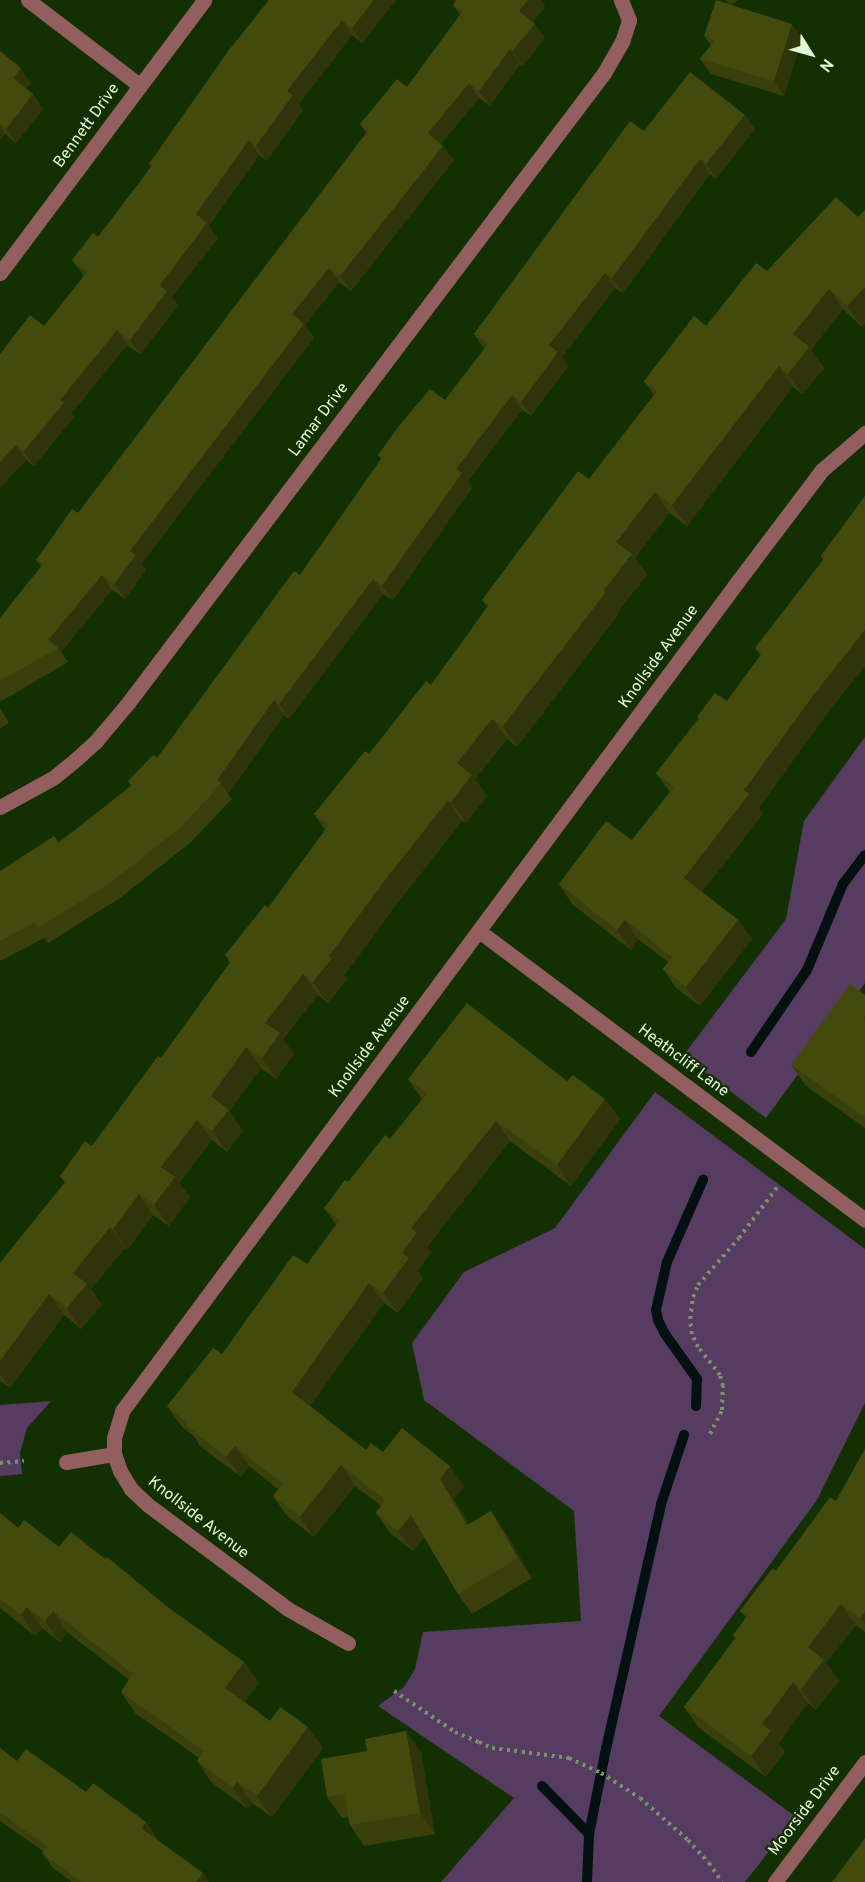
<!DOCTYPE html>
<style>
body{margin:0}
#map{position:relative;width:865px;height:1882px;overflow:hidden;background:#123002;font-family:Overpass,sans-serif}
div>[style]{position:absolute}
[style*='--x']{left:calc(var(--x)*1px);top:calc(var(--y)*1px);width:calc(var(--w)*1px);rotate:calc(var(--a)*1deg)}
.green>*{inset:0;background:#573c61}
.stream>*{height:10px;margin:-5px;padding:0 5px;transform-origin:5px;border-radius:5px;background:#051111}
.path>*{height:4px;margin-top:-2px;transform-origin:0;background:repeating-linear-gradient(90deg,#78936b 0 3px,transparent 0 7.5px)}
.street>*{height:15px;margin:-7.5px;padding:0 7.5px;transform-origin:7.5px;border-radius:7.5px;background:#925e60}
.wall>*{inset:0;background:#3a400c}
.shaded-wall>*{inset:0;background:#2f340a}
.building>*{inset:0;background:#434a0e}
span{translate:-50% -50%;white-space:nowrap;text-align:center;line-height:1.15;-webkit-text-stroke:4.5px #123002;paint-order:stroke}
.street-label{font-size:16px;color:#e0f8d6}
.north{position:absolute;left:781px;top:24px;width:60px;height:60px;-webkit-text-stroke:4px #123002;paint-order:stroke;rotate:127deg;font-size:16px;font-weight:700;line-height:24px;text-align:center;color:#e0f8d6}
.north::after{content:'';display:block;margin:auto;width:21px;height:27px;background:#e0f8d6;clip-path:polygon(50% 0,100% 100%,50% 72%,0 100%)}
</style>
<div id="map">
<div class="green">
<i style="clip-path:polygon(865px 737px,865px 983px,766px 1118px,683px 1056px,786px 919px,804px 821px)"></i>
<i style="clip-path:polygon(655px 1092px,865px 1249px,865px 1403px,817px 1500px,659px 1716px,796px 1817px,745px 1882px,441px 1882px,514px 1798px,378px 1706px,404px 1687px,415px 1669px,423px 1632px,581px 1621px,574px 1511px,424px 1400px,412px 1343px,464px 1272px,555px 1228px)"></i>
<i style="clip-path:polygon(51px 1401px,27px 1428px,20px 1453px,22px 1474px,0 1476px,0 1405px)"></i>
</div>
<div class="stream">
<i style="--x:751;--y:1052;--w:99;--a:-55.7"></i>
<i style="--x:807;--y:970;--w:93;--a:-67.3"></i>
<i style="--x:843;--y:884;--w:36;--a:-53"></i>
<i style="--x:696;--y:1406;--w:27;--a:-88"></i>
<i style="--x:697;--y:1379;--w:55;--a:-125.4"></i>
<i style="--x:665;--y:1334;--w:16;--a:-117"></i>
<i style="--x:658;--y:1320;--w:10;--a:-101"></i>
<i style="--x:656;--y:1310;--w:49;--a:-77.1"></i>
<i style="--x:667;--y:1262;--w:90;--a:-66.3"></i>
<i style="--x:542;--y:1786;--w:67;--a:45.6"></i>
<i style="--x:587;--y:1882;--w:48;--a:-87.6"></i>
<i style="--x:589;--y:1834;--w:87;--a:-78.7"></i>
<i style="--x:606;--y:1749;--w:251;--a:-77.3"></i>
<i style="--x:661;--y:1504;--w:73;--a:-71.6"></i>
</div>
<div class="path">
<i style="--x:710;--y:1434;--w:27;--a:-63"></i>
<i style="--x:722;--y:1410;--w:24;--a:-88"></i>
<i style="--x:723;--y:1386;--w:11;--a:-105"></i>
<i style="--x:720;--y:1375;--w:36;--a:-128"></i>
<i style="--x:698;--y:1347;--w:14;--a:-115"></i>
<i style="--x:692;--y:1334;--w:15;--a:-98"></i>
<i style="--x:690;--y:1319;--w:22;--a:-82"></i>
<i style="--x:693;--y:1297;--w:13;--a:-67"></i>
<i style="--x:698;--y:1285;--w:62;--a:-48.9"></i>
<i style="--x:739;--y:1238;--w:65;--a:-53.1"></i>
<i style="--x:0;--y:1463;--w:24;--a:-5"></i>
<i style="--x:394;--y:1691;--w:73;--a:33.9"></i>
<i style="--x:455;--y:1732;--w:26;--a:23"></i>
<i style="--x:479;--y:1742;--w:14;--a:25"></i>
<i style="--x:492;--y:1748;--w:78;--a:7.4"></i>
<i style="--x:569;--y:1758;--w:35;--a:25"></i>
<i style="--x:601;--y:1773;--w:46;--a:32.7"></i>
<i style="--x:640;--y:1798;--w:64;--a:41.2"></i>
<i style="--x:688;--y:1840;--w:31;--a:48"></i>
<i style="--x:709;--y:1863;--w:23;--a:56"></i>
</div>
<div class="street">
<i style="--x:28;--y:0;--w:140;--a:37.4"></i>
<i style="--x:0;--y:273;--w:341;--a:-53.2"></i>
<i style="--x:0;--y:807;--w:60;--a:-28.7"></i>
<i style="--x:53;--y:778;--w:27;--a:-39"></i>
<i style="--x:74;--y:761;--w:30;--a:-42"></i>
<i style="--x:96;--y:741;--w:50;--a:-49.9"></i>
<i style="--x:128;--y:703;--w:790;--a:-52.93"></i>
<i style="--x:604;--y:73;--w:36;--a:-60"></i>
<i style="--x:622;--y:42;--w:23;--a:-72"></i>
<i style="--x:629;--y:20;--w:22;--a:-112"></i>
<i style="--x:479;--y:931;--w:482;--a:36.8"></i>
<i style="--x:66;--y:1462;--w:49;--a:-9.5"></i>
<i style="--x:348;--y:1643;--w:69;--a:-150.5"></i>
<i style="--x:288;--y:1609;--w:174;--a:-143.4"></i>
<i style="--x:148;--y:1505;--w:23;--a:-137"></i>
<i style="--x:131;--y:1489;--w:21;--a:-121"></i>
<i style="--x:120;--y:1471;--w:18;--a:-109"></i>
<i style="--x:114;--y:1454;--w:16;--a:-90"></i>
<i style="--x:114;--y:1438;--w:28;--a:-73"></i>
<i style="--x:122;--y:1411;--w:1034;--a:-53.42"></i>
<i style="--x:738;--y:581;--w:139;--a:-52.9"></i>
<i style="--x:822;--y:470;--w:57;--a:-40.7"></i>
<i style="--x:775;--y:1882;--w:150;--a:-53.1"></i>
</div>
<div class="wall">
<i style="clip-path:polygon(396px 0,362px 43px,352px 35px,299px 104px,303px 110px,267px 161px,259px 155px,209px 226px,218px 238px,172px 297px,178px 306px,140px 354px,127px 345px,71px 414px,74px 417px,34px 466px,26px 460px,0 488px,0 354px,44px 326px,84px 276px,72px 260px,98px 237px,151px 167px,149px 164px,229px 50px)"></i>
<i style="clip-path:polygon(456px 0,541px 0,545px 6px,533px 22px,545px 38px,523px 66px,520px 64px,490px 106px,479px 98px,441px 144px,454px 160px,351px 291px,339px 282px,305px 325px,314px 338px,142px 563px,146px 570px,125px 599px,112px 590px,61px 652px,68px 662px,0 702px,0 618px,41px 567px,36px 560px,78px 513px,366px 133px,360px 124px,407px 87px,460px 15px,453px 5px)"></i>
<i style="clip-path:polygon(726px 0,739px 0,730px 5px,802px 38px,784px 96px,711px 74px,700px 59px,711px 45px,704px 36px,729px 4px)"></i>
<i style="clip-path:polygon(0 51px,31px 83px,26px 89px,33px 94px,43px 109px,16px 143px,5px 134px,0 140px)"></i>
<i style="clip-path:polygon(755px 129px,716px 179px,710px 174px,623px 293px,615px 288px,562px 357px,568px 366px,531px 416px,522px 410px,468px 481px,472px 488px,393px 600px,383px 594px,289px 719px,284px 715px,228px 794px,232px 799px,190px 843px,120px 898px,48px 943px,44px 938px,0 961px,0 871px,59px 842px,131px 786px,128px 781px,157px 758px,300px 575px,381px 459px,378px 455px,445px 400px,484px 349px,474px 334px,644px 131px)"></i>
<i style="clip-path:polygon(865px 210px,865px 323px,862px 327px,843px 309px,811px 350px,824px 368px,802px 394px,793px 387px,687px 526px,669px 513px,635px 558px,647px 575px,619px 610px,620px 612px,517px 747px,507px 739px,475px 779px,487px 796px,466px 823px,462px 821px,396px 905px,344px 976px,347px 979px,328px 1003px,318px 995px,283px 1039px,294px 1054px,276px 1079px,261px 1068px,229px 1111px,243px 1131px,227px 1152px,212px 1140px,179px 1183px,190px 1197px,169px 1226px,153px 1215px,127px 1250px,125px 1248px,91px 1289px,102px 1305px,81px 1329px,64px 1315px,10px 1388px,0 1381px,0 1263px,65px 1183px,60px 1176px,92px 1146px,161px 1058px,230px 963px,225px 955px,268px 908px,325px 830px,314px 814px,431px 685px,487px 607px,482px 600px,589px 479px,654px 395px,644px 381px,767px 271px,858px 217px)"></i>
<i style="clip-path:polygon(865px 496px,865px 666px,828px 712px,759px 808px,763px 814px,702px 892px,738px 920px,752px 939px,700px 1006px,676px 988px,663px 969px,668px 962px,638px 939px,631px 950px,572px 904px,559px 884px,632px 840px,670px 792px,656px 773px,699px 719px,697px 717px,727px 701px,761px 656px,755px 648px,823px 560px,821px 556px)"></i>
<i style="clip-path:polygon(0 708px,9px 723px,0 728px)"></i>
<i style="clip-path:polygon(865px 995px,865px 1128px,806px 1086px,791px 1065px)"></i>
<i style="clip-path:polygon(408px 1079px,567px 1081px,605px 1099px,620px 1119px,571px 1186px,510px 1141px,427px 1247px,431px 1253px,418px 1271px,423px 1278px,398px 1313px,384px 1303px,310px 1406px,366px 1450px,383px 1452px,464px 1486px,454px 1499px,469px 1524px,491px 1511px,505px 1532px,532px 1578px,472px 1614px,458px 1594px,424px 1537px,413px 1551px,390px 1533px,376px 1513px,381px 1506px,355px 1486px,314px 1537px,287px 1516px,273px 1496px,278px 1489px,249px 1466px,241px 1477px,200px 1446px,194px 1436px,182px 1427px,167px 1406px,222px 1354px,307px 1264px,336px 1225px,324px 1208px,348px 1182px,390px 1139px,422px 1099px)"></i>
<i style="clip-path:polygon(865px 1449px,865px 1632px,856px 1625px,826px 1663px,839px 1681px,816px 1710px,808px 1703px,779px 1743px,785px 1752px,766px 1777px,699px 1728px,684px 1707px,735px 1638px,733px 1635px,746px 1618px,740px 1611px,836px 1501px)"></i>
<i style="clip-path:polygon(0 1513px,18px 1528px,59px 1547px,169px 1608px,244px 1662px,259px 1683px,245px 1702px,270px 1721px,323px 1748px,272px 1817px,252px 1803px,248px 1809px,211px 1782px,197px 1761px,199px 1758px,135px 1713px,121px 1692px,129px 1680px,67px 1632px,60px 1642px,42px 1628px,35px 1636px,0 1608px)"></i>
<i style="clip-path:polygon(406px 1731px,421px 1752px,435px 1834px,364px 1846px,350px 1825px,348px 1817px,342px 1818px,327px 1797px,367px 1751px)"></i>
<i style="clip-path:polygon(0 1748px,17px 1761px,86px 1792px,146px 1822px,157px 1838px,156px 1839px,209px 1882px,72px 1882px,53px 1868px,42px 1853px,43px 1851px,0 1821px)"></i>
</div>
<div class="shaded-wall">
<i style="clip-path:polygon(374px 0,396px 0,362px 43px,352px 28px)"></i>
<i style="clip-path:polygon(528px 0,541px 0,545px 6px,529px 26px,519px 11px)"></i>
<i style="clip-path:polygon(342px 20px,352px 35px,299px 104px,303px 110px,267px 161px,256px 146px,287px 91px)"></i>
<i style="clip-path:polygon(535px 24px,545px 38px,523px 66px,512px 51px)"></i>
<i style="clip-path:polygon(792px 24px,802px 38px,784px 96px,774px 81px)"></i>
<i style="clip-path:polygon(510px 49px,520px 64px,490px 106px,479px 91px)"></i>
<i style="clip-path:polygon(21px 68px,31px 83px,23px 93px,13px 78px)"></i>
<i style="clip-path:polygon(469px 83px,479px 98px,438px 147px,428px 133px)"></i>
<i style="clip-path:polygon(33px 94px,43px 109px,16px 143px,6px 129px)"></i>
<i style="clip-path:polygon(745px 115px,755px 129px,716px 179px,706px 164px)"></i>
<i style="clip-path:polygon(0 127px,5px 134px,0 140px)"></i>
<i style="clip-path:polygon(249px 140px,259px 155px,209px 226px,218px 238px,172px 297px,178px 306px,140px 354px,130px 340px,160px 285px,196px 214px)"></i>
<i style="clip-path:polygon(443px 146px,454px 160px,351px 291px,340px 276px)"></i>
<i style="clip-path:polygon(700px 159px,710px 174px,623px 293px,612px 278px)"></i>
<i style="clip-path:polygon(329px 268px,339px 282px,305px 325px,314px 338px,142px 563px,146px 570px,125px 599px,114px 584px,130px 551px,292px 314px)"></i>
<i style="clip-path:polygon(605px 273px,615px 288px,562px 357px,568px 366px,531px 416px,521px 402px,549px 345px)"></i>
<i style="clip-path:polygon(865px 287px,865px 323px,862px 327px,847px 306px)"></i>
<i style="clip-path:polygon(829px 289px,843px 309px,811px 350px,824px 368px,802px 394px,788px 374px,793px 334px)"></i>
<i style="clip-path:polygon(117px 330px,127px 345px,71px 414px,74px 417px,34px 466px,24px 451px,60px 400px)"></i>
<i style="clip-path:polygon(779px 366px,793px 387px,687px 526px,672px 505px)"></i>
<i style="clip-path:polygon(512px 395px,522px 410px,468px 481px,472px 488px,393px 600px,382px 586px,456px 469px)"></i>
<i style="clip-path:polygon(16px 445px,26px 460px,0 488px,0 462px)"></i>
<i style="clip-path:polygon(655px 492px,669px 513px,635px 558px,647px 575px,619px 610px,620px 612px,517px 747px,503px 726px,604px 590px,616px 542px)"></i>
<i style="clip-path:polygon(102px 575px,112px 590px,61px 652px,58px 648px,48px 640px)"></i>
<i style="clip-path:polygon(373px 579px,383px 594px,289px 719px,279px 704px)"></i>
<i style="clip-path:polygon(865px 630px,865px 666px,828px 712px,759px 808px,763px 814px,698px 897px,684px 878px,744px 790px,815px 693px)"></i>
<i style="clip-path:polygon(274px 700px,284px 715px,228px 794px,221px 784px,217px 780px)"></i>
<i style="clip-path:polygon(492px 719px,507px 739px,475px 779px,487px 796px,466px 823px,451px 802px,457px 763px)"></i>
<i style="clip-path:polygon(448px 800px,462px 821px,396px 905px,344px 976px,347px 979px,328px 1003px,313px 982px,329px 956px,382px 884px)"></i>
<i style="clip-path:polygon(625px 920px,638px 939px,631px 950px,617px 930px)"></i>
<i style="clip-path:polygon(738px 920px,752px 939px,700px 1006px,686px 987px)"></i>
<i style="clip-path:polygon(303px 974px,318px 995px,283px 1039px,294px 1054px,276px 1079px,262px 1058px,265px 1023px)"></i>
<i style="clip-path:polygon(246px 1047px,261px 1068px,229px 1111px,243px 1131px,227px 1152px,212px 1131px,211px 1096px)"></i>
<i style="clip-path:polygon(605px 1099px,620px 1119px,571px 1186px,557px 1165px)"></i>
<i style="clip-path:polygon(197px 1120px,212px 1140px,179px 1183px,190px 1197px,169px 1226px,154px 1205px,161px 1167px)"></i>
<i style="clip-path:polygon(496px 1121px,510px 1141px,427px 1247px,431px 1253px,418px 1271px,423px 1278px,398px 1313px,383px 1293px,402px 1253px,411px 1228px)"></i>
<i style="clip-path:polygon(139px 1194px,153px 1215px,127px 1250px,113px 1229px)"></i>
<i style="clip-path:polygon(110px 1227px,125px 1248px,91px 1289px,102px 1305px,81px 1329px,67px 1308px,73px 1273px)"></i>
<i style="clip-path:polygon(369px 1283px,384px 1303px,306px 1412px,292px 1392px)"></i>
<i style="clip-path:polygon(49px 1294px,64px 1315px,10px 1388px,0 1374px,0 1361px)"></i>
<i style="clip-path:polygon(235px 1446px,249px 1466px,241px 1477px,226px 1457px)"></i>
<i style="clip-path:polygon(341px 1465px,355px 1486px,314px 1537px,300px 1517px)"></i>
<i style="clip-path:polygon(450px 1466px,464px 1486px,454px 1499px,481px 1545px,467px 1525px,440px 1479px)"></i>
<i style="clip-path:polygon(491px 1511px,505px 1532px,532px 1578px,518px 1558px)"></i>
<i style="clip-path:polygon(411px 1515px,426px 1535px,413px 1551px,398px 1531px)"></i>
<i style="clip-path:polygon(841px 1604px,856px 1625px,826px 1663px,839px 1681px,816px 1710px,801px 1689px,808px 1647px)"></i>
<i style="clip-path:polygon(27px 1607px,42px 1628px,35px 1636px,21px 1615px)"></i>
<i style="clip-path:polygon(53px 1611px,67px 1632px,60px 1642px,45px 1621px)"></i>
<i style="clip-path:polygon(865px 1612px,865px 1625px,860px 1618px)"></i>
<i style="clip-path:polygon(244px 1662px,259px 1683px,240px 1709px,225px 1688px)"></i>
<i style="clip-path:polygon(793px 1682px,808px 1703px,779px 1743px,785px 1752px,766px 1777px,751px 1756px,762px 1724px)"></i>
<i style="clip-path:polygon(308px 1727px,323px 1748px,272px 1817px,257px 1796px)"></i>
<i style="clip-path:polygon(406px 1731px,421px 1752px,435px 1834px,420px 1813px)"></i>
<i style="clip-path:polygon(237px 1782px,252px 1803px,248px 1809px,233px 1788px)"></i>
<i style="clip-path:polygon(146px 1822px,157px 1838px,152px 1844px,141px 1828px)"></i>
<i style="clip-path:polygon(203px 1873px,209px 1882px,196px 1882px)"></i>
</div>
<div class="building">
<i style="clip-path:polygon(269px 0,374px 0,352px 28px,342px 20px,287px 91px,293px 95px,256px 146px,249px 140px,196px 214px,207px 223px,160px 285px,167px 291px,130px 340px,117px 330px,60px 400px,64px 403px,24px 451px,16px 445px,0 462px,0 354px,30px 315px,44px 326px,87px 272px,72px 260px,93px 233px,98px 237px,152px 166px,149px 164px,229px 50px)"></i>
<i style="clip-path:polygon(456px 0,528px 0,519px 11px,535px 24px,512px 51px,510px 49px,479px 91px,469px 83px,428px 133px,443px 146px,340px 276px,329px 268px,292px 314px,304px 324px,130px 551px,136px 555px,114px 584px,102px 575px,48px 640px,58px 648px,0 681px,0 618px,43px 564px,36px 560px,72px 509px,78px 513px,368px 131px,360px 124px,397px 79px,407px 87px,462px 12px,453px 5px)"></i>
<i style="clip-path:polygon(716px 0,792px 24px,774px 81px,700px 59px,715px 40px,704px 36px)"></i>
<i style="clip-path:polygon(0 51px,21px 68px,13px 78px,33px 94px,6px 129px,0 124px)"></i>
<i style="clip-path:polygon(690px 72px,745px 115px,706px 164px,700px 159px,612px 278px,605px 273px,549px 345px,558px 352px,521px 402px,512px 395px,456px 469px,462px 473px,382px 586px,373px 579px,279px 704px,274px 700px,217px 780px,221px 784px,180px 828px,110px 883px,38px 928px,34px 923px,0 941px,0 871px,54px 836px,59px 843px,132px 785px,128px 781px,153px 755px,157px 758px,294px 571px,300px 575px,382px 458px,378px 455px,398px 427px,430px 389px,445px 400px,488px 344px,474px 334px,630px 121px,644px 131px)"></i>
<i style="clip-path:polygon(836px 197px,858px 217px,865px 210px,865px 287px,847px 306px,829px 289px,793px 334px,809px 347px,788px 374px,779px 366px,672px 505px,655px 492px,616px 542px,632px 554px,604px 590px,606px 592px,503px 726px,492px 719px,457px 763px,472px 775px,451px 802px,448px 800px,382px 884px,329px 956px,332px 958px,313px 982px,303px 974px,265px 1023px,280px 1033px,262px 1058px,246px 1047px,211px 1096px,229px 1110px,212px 1131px,197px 1120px,161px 1167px,175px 1177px,154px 1205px,139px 1194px,113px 1229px,110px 1227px,73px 1273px,87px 1284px,67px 1308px,49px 1294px,0 1361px,0 1263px,66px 1181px,60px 1176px,85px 1141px,92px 1146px,158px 1056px,161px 1058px,231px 961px,225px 955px,265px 905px,268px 908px,329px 825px,314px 814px,365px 751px,369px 754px,426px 681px,431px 685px,489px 605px,482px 600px,578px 471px,589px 479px,657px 391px,644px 381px,694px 316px,706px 326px,756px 263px,767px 271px)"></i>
<i style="clip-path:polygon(865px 496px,865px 630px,815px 693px,744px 790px,749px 794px,684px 878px,738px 920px,686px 987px,663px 969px,672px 957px,625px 920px,617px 930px,559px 884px,606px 821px,632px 840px,674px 787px,656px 773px,699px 718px,697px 717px,715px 693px,727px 701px,762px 653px,755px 648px,824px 559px,821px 556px)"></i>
<i style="clip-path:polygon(850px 984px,865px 995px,865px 1015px,863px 1017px,865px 1018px,865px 1117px,791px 1065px)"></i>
<i style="clip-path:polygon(467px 1003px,567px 1081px,573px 1075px,605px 1099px,557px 1165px,496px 1121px,411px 1228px,417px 1232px,402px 1253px,409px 1258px,383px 1293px,369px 1283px,292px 1392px,366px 1450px,371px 1443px,383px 1452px,402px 1428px,450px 1466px,440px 1479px,467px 1525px,491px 1511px,518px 1558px,458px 1594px,411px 1515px,398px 1531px,376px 1513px,385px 1500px,341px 1465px,300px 1517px,273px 1496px,283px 1484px,235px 1446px,226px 1457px,186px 1425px,188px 1423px,167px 1406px,213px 1348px,222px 1354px,293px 1255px,307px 1264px,340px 1220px,324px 1208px,345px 1180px,348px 1182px,385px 1135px,390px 1139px,427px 1093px,408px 1079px)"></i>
<i style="clip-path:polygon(865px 1449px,865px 1612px,860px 1618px,841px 1604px,808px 1647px,824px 1660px,801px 1689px,793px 1682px,762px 1724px,771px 1731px,751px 1756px,684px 1707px,736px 1638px,733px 1635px,747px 1616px,740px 1611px,772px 1569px,776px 1571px,830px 1497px,836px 1501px)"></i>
<i style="clip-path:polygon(0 1513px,18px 1528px,24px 1520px,59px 1547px,71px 1532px,105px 1559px,107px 1557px,169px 1608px,244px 1662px,225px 1688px,270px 1721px,280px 1707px,308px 1727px,257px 1796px,237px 1782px,233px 1788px,197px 1761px,204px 1751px,121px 1692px,133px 1674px,53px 1611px,45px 1621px,27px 1607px,21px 1615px,0 1599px)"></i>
<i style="clip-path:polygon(406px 1731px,420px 1813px,350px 1825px,344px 1794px,327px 1797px,321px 1759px,367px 1751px,365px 1739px)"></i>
<i style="clip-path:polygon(0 1748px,17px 1761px,26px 1749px,86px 1792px,93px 1783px,146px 1822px,141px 1828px,203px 1873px,196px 1882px,81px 1882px,42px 1853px,47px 1846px,0 1813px)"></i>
<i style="clip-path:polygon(865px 1838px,865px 1882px,832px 1882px)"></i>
</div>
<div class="street-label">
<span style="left:87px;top:126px;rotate:-54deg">Bennett Drive</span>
<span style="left:319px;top:420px;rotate:-53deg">Lamar Drive</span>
<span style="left:659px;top:657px;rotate:-54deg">Knollside Avenue</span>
<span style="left:370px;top:1047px;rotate:-53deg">Knollside Avenue</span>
<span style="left:683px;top:1061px;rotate:37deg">Heathcliff Lane</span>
<span style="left:198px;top:1518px;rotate:38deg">Knollside Avenue</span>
<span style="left:805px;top:1811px;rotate:-53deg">Moorside Drive</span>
</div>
<div class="north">N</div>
</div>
